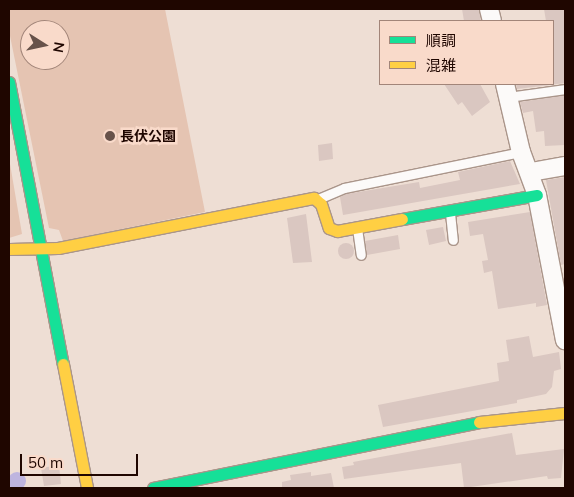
<!DOCTYPE html>
<meta charset="utf-8">
<style>
body{margin:0}
#map{position:relative;width:574px;height:497px;overflow:hidden;background:#eeded4;font-family:Mulish,"Noto Sans JP",sans-serif}
div>[style]{position:absolute}
[style*='--x']{left:calc(var(--x)*1px);top:calc(var(--y)*1px);width:calc(var(--w)*1px);rotate:calc(var(--a)*1deg)}
.green>*{inset:0;background:#e5c4b2}
.water>*{inset:0;background:#beb5df}
.round{border-radius:50%}
.building>*{inset:0;background:#dac7c1}
.roads{filter:drop-shadow(1px 0 #aa958a) drop-shadow(-1px 0 #aa958a) drop-shadow(0 1px #aa958a) drop-shadow(0 -1px #aa958a)}
.lane>*{height:9px;margin:-4.5px;padding:0 4.5px;transform-origin:4.5px;border-radius:4.5px;background:#fcfaf9}
.street>*{height:18px;margin:-9px;padding:0 9px;transform-origin:9px;border-radius:9px;background:#fcfaf9}
.fast>*{height:11px;margin:-5.5px;padding:0 5.5px;transform-origin:5.5px;border-radius:5.5px;background:#16e098}
.slow>*{height:11px;margin:-5.5px;padding:0 5.5px;transform-origin:5.5px;border-radius:5.5px;background:#ffcf43}
.dots>*{width:14px;height:14px;translate:-50% -50%;box-sizing:border-box;border:2px solid #f9daca;border-radius:50%}
span{translate:-50% -50%;white-space:nowrap;text-align:center;line-height:1.15;-webkit-text-stroke:5px #f9daca;paint-order:stroke}
.poi-label{font-size:14px;color:#1f0600;font-weight:700}
.left{translate:0 -50%;text-align:left}
.frame{position:absolute;inset:0;border:10px solid #1f0600;pointer-events:none}
.legend{position:absolute;left:379px;top:20px;width:175px;height:65px;box-sizing:border-box;background:#f9daca;border:1px solid #a28579;margin:0;padding:6px 9px;list-style:none;font-size:15px;color:#1f0600}
.legend li{display:flex;align-items:center;gap:10px;height:25px}
.legend b{width:25px;border:1px solid #a28579}
.north{position:absolute;left:20px;top:20px;width:50px;height:50px;box-sizing:border-box;background:#f9daca;border:1px solid #a28579;border-radius:50%;rotate:100deg;font-size:14px;font-weight:700;line-height:20px;text-align:center;color:#1f0600}
.north::after{content:'';display:block;margin:auto;width:18px;height:22px;background:#67524a;clip-path:polygon(50% 0,100% 100%,50% 72%,0 100%)}
.scale{position:absolute;left:20px;top:454px;width:118px;height:22px;box-sizing:border-box;border:2px solid #1f0600;border-top:0;padding-left:6px;font-size:15px;line-height:18px;white-space:nowrap;color:#1f0600;-webkit-text-stroke:4px #f9daca;paint-order:stroke}
</style>
<div id="map">
<div class="green">
<i style="clip-path:polygon(evenodd,9px 9px,165px 9px,205px 212px,63px 241px,59px 230px,49px 228px,9px 31px,9px 9px,30px 30px,60px 30px,60px 60px,30px 60px,30px 30px)"></i>
<i style="clip-path:polygon(9px 158px,22px 234px,9px 238px)"></i>
</div>
<div class="water">
<i class="round" style="left:8px;top:472px;width:18px;height:18px"></i>
</div>
<div class="building">
<i style="clip-path:polygon(462px 9px,479px 9px,481px 21px,464px 21px)"></i>
<i style="clip-path:polygon(544px 9px,565px 9px,565px 83px,517px 89px,516px 84px,553px 84px,553px 21px,546px 21px)"></i>
<i style="clip-path:polygon(444px 84px,480px 84px,490px 102px,472px 116px,462px 102px,458px 105px)"></i>
<i style="clip-path:polygon(565px 95px,565px 145px,545px 146px,544px 131px,536px 132px,533px 111px,523px 113px,520px 102px)"></i>
<i style="clip-path:polygon(332px 143px,333px 159px,319px 161px,318px 145px)"></i>
<i style="clip-path:polygon(510px 161px,520px 184px,343px 215px,340px 197px,346px 194px,419px 182px,420px 188px,460px 180px,458px 172px)"></i>
<i style="clip-path:polygon(565px 177px,565px 264px,561px 265px,546px 180px)"></i>
<i style="clip-path:polygon(530px 212px,547px 305px,536px 307px,536px 303px,498px 309px,492px 271px,484px 273px,482px 261px,488px 260px,483px 234px,470px 236px,468px 222px)"></i>
<i style="clip-path:polygon(306px 214px,312px 262px,293px 263px,287px 218px)"></i>
<i style="clip-path:polygon(443px 227px,446px 241px,429px 245px,426px 230px)"></i>
<i style="clip-path:polygon(398px 235px,400px 249px,367px 255px,365px 241px)"></i>
<i class="round" style="left:338px;top:243px;width:16px;height:16px"></i>
<i style="clip-path:polygon(529px 336px,533px 357px,559px 352px,561px 369px,554px 371px,552px 387px,546px 394px,517px 400px,517px 403px,383px 427px,378px 405px,499px 381px,497px 363px,509px 361px,506px 340px)"></i>
<i style="clip-path:polygon(512px 433px,516px 455px,564px 449px,561px 478px,548px 479px,547px 476px,464px 488px,461px 463px,344px 479px,342px 467px,354px 465px,353px 462px)"></i>
<i style="clip-path:polygon(59px 465px,61px 484px,44px 486px,41px 468px)"></i>
<i style="clip-path:polygon(311px 472px,311px 476px,331px 473px,334px 488px,282px 488px,282px 482px,291px 480px,290px 475px)"></i>
</div>
<div class="roads">
<div class="lane">
<i style="--x:508;--y:97;--w:58;--a:-8"></i>
<i style="--x:318;--y:199;--w:28;--a:-23"></i>
<i style="--x:344;--y:188;--w:181;--a:-11.5"></i>
<i style="--x:450;--y:213;--w:27;--a:84"></i>
<i style="--x:357;--y:228;--w:27;--a:82"></i>
</div>
<div class="street">
<i style="--x:489;--y:9;--w:12;--a:76"></i>
<i style="--x:505;--y:84;--w:70;--a:76.8"></i>
<i style="--x:521;--y:152;--w:46;--a:69.6"></i>
<i style="--x:537;--y:195;--w:148;--a:79.1"></i>
<i style="--x:531;--y:172;--w:35;--a:-10"></i>
</div>
<div class="fast">
<i style="--x:9;--y:82;--w:287;--a:79.2"></i>
<i style="--x:402;--y:219;--w:137;--a:-10.1"></i>
<i style="--x:153;--y:488;--w:333;--a:-11.4"></i>
</div>
<div class="slow">
<i style="--x:9;--y:249;--w:49;--a:-1.2"></i>
<i style="--x:58;--y:248;--w:261;--a:-11.1"></i>
<i style="--x:314;--y:198;--w:9;--a:41"></i>
<i style="--x:321;--y:204;--w:25;--a:72"></i>
<i style="--x:329;--y:228;--w:9;--a:21"></i>
<i style="--x:337;--y:231;--w:66;--a:-10.5"></i>
<i style="--x:63;--y:364;--w:126;--a:79"></i>
<i style="--x:479;--y:422;--w:86;--a:-6"></i>
</div>
</div>
<div class="dots">
<i style="left:110px;top:136px;background:#67524a"></i>
</div>
<div class="poi-label">
<span class="left" style="left:120px;top:136px">長伏公園</span>
</div>
<div class="frame"></div>
<ul class="legend">
<li><b style="height:6px;background:#16e098"></b>順調</li>
<li><b style="height:6px;background:#ffcf43"></b>混雑</li>
</ul>
<div class="north">N</div>
<div class="scale">50 m</div>
</div>
